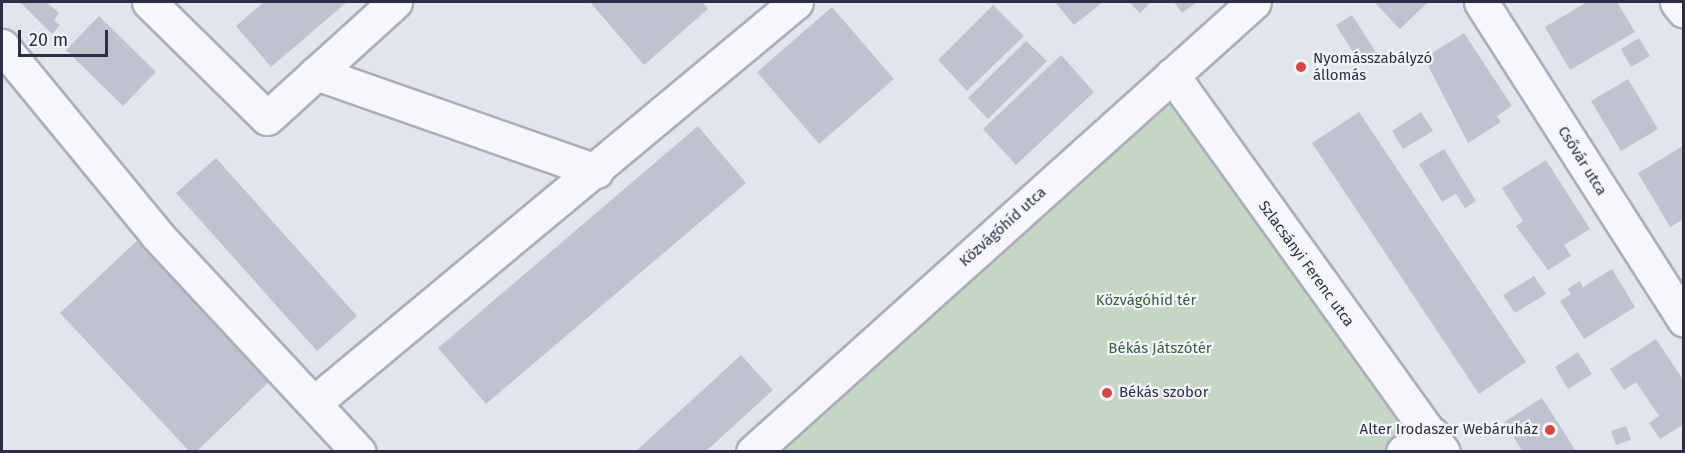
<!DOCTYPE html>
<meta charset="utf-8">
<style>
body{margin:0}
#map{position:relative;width:1685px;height:453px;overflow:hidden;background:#e3e5ec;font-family:"Fira Sans",sans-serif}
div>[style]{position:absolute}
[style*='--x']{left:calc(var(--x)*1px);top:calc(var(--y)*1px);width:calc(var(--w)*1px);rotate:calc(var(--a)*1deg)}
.green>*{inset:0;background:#c5d6c4}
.building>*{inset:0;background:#c0c3cf}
.roads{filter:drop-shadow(2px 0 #acaeba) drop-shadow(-2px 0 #acaeba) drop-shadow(0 2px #acaeba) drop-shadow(0 -2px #acaeba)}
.minor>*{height:33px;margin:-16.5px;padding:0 16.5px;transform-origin:16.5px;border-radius:16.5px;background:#f6f7fa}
.dots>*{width:16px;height:16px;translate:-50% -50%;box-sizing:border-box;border:3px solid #f3f4f9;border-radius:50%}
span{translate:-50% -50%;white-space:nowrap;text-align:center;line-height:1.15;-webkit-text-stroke:4.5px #f3f4f9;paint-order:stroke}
.poi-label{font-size:15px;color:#2a2f45}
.left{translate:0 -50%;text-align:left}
.right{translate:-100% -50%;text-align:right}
.street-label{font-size:15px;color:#2a2f45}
.park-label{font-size:15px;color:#376136}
.frame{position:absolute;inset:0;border:3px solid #2a2f45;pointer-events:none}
.scale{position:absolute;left:18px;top:30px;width:90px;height:27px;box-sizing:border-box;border:3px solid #2a2f45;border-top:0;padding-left:8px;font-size:18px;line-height:21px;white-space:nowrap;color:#2a2f45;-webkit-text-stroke:4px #f3f4f9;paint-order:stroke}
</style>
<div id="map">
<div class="green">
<i style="clip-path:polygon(1172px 75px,1414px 411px,1403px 452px,753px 452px)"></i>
</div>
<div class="building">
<i style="clip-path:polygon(20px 2px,46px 2px,59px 13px,54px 20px,60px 25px,52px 34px)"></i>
<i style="clip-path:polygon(264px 2px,347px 2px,271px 67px,236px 26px)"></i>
<i style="clip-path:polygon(590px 2px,702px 2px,708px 9px,644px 65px)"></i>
<i style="clip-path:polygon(1055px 2px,1103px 2px,1074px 25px)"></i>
<i style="clip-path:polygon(1129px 2px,1151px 2px,1140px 13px)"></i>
<i style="clip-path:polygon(1174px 2px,1197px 2px,1182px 13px)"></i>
<i style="clip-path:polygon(1374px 2px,1428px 2px,1400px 29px)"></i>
<i style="clip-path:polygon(1587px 2px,1617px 2px,1635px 32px,1570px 70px,1545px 27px)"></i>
<i style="clip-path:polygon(993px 5px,1024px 36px,967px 91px,938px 60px)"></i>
<i style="clip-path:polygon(832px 7px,894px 79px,819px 144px,757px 72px)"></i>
<i style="clip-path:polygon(1352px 15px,1377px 54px,1361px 65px,1336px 25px)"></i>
<i style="clip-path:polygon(99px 16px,156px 72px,123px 106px,66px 50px)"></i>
<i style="clip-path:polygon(1464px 33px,1512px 106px,1497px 116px,1501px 122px,1468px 143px,1424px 58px)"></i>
<i style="clip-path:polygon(1639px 38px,1650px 56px,1631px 67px,1621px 49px)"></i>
<i style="clip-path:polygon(1026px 41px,1047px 61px,988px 119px,968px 98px)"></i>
<i style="clip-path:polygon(1061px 55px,1094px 92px,1016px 165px,983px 129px)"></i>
<i style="clip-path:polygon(1306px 61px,1309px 66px,1296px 74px,1293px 68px)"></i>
<i style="clip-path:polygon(1628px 79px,1658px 129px,1621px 151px,1591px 101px)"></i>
<i style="clip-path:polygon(1359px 112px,1526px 362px,1479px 394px,1312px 143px)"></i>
<i style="clip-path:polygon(1421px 112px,1433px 131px,1403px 149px,1392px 131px)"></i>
<i style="clip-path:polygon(698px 126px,746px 183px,486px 404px,438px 348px)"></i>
<i style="clip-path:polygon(1683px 146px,1684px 219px,1670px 227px,1638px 173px)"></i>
<i style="clip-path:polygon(1444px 149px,1476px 201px,1465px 208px,1456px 194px,1442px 202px,1419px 164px)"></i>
<i style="clip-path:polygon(216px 158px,357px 316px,317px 351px,176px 193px)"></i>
<i style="clip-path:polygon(1546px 160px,1590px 229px,1564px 245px,1571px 256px,1548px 270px,1516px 226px,1523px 221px,1502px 188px)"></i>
<i style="clip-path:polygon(142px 236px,275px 376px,196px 452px,190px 452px,60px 313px)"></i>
<i style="clip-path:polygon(1612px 269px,1635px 307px,1584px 339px,1560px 301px,1571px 294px,1567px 289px,1580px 281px,1583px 287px)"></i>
<i style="clip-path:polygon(1534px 276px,1546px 294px,1515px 313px,1503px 295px)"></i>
<i style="clip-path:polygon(1656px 339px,1684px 381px,1684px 424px,1660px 439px,1649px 423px,1659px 416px,1636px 382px,1624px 390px,1610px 369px)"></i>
<i style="clip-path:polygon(1578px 352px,1592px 374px,1568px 389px,1555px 367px)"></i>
<i style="clip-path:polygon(741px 355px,773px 390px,705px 452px,635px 452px)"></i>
<i style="clip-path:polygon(1542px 398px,1569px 440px,1576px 452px,1523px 452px,1504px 422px)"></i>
<i style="clip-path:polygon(1626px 426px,1631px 440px,1616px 445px,1611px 431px)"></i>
</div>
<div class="roads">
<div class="minor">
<i style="--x:149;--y:2;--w:165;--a:44.5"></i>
<i style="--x:267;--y:118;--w:173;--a:-42.2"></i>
<i style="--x:1481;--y:2;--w:377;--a:57.4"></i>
<i style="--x:1677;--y:2;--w:11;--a:52"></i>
<i style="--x:2;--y:46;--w:244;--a:50.6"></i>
<i style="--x:157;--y:235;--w:296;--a:47.1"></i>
<i style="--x:316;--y:73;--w:297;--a:19.3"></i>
<i style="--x:1172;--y:75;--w:464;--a:54.3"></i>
<i style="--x:314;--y:403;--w:627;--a:-39.76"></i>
<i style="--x:753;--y:452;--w:673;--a:-41.93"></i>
<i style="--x:1403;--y:452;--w:34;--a:-32"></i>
</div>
</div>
<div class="dots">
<i style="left:1301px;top:67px;background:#d54844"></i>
<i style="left:1107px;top:393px;background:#d54844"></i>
<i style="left:1550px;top:430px;background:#d54844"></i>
</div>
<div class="poi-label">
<span class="left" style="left:1313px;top:67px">Nyomásszabályzó<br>állomás</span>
<span class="left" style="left:1119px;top:393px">Békás szobor</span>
<span class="right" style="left:1538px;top:430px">Alter Irodaszer Webáruház</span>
</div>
<div class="street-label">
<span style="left:1582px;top:161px;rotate:58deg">Csővár utca</span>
<span style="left:1003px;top:227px;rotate:-42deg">Közvágóhíd utca</span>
<span style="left:1306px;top:264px;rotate:54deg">Szlacsányi Ferenc utca</span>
</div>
<div class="park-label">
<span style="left:1146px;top:301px">Közvágóhíd tér</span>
<span style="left:1160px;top:349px">Békás Játszótér</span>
</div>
<div class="frame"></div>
<div class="scale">20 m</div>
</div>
